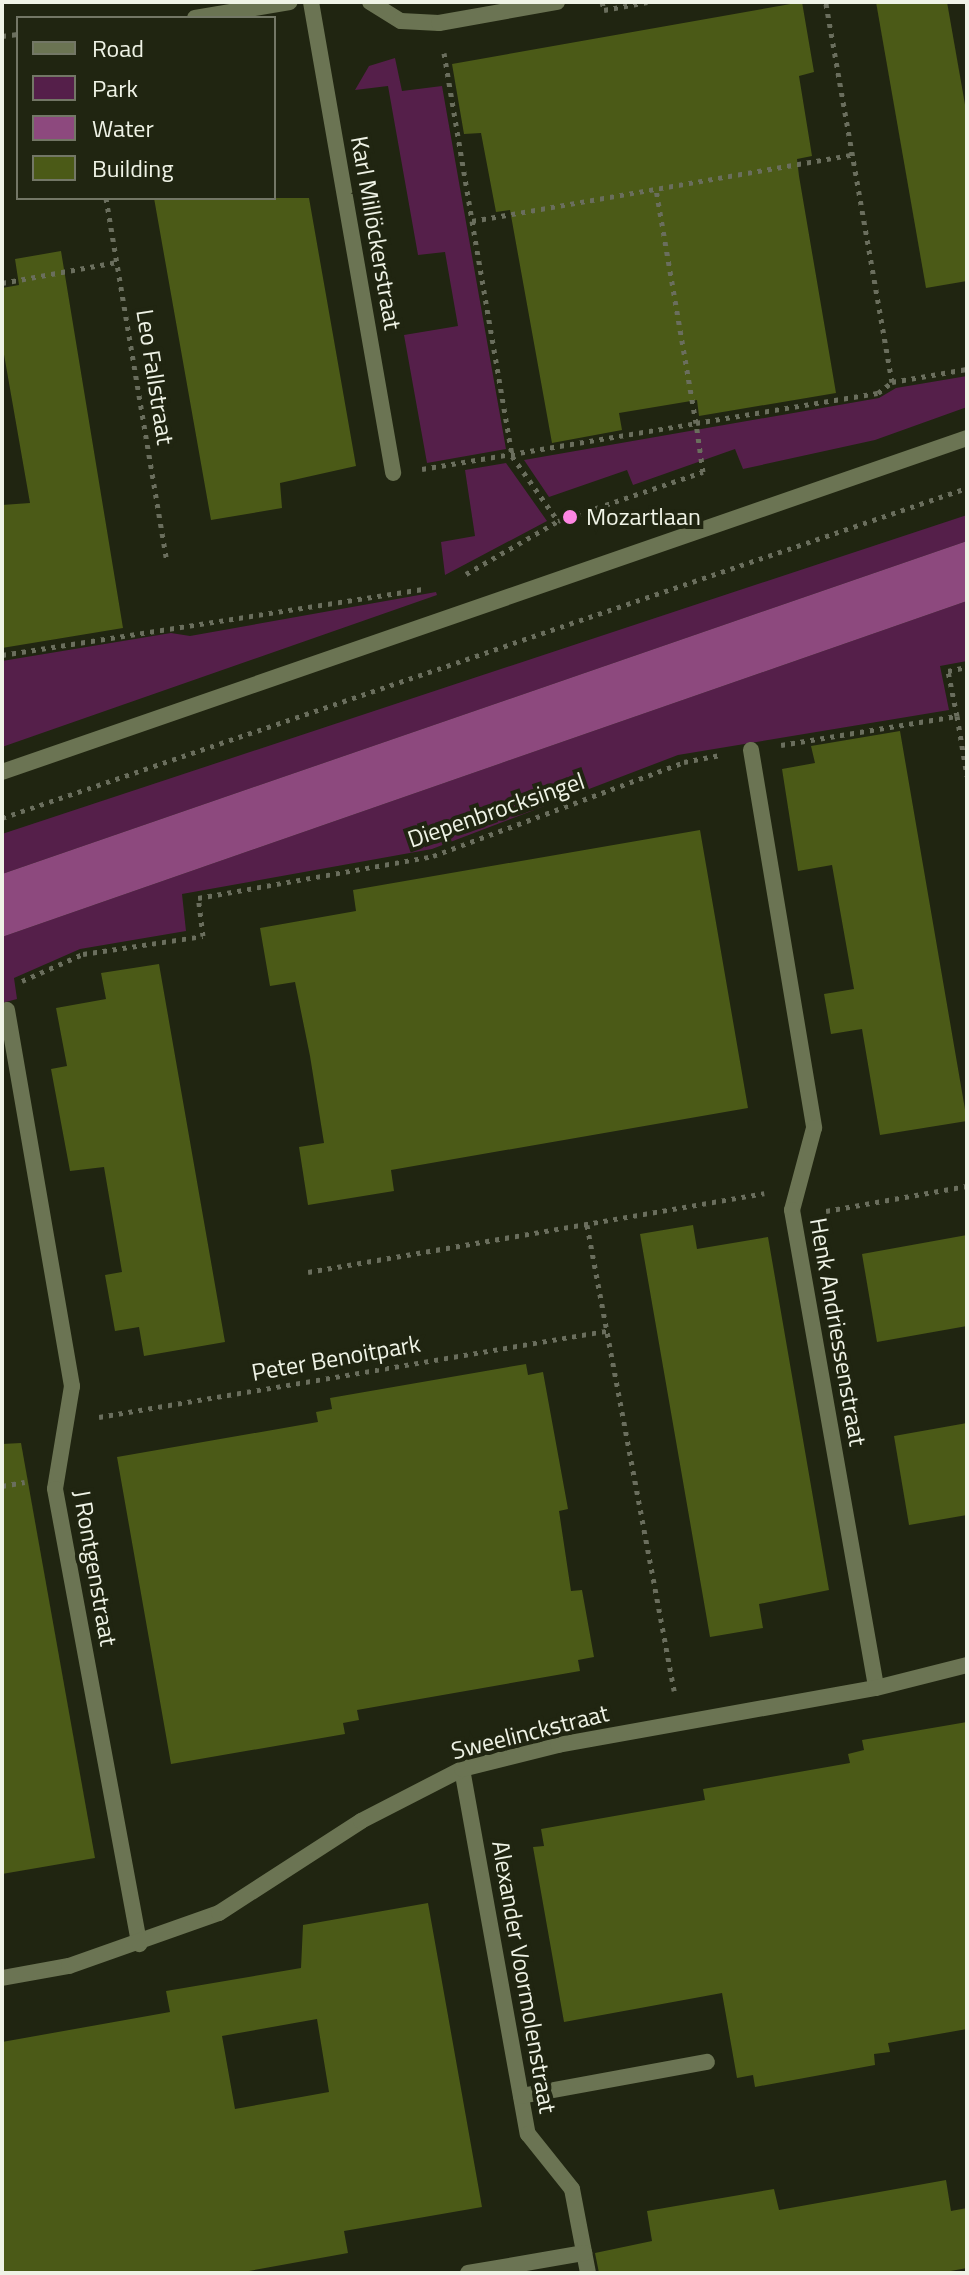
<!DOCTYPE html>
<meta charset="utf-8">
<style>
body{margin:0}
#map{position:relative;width:969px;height:2275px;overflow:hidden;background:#202511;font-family:"Titillium Web",sans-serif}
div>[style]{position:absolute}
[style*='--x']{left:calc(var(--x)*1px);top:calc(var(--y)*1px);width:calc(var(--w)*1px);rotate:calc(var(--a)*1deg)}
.green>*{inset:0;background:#551f4a}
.water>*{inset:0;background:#8d497e}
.building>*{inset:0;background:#4b5a17}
.path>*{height:5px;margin-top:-2.5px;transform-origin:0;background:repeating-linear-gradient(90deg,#6a6e5d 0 4px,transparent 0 10px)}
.minor>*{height:16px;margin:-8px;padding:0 8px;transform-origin:8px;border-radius:8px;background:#6b7453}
.tertiary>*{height:16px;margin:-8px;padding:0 8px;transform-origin:8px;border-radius:8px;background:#6b7453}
.dots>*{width:22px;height:22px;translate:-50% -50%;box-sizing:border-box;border:4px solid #202511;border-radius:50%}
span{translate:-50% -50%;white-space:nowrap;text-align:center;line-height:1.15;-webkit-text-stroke:8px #202511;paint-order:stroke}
.street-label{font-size:24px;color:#eff3e6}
.poi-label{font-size:24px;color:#eff3e6}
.left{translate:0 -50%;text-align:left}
.frame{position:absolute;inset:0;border:4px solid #eff3e6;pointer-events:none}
.legend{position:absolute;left:16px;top:16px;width:260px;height:184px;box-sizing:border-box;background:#202511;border:2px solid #737766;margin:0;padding:10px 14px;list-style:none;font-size:24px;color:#eff3e6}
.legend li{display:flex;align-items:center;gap:16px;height:40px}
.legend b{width:40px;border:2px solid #737766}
</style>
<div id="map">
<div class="green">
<i style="clip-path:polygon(395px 58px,402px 91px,442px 86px,506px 449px,427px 463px,404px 335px,458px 326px,445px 252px,418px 255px,388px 86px,355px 90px,369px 66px)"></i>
<i style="clip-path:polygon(967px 376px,967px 407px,875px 440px,743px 469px,735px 449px,633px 485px,627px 470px,549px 497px,524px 460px,879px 398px,896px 388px)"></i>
<i style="clip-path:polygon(506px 463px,547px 521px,445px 575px,441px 542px,475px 536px,465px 470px)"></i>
<i style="clip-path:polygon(967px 515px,967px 541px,2px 874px,2px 834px)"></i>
<i style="clip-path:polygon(436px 592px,437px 595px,2px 747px,2px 661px,171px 633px,190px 636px)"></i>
<i style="clip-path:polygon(967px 601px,967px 661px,940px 666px,949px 710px,678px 755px,432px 849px,182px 894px,186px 931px,80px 949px,14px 978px,17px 999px,2px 1003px,2px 937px)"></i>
</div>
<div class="water">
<i style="clip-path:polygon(967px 541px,967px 601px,2px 937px,2px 874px)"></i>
</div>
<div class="building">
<i style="clip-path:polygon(802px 2px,814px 72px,799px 76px,812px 156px,797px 159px,799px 176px,836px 393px,699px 416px,697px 400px,619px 413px,622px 430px,552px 443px,510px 210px,496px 212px,481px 133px,464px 134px,452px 64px)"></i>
<i style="clip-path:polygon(876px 2px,947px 2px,967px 116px,967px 281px,926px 288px)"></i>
<i style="clip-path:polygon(154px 198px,309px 198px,356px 466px,280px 483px,282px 508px,211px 520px)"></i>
<i style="clip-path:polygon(61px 251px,123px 628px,2px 648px,2px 505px,30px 503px,2px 343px,2px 288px,19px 285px,15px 259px)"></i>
<i style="clip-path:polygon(900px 731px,967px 1121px,880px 1135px,862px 1029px,831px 1034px,824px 994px,854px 989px,832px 865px,798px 871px,782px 769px,815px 763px,811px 746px)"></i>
<i style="clip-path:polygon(700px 830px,748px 1108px,391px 1170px,394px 1191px,308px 1205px,299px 1147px,324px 1143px,310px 1056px,295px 982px,270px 986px,260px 928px,356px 911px,353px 890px)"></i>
<i style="clip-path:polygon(159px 964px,225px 1342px,144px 1356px,139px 1327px,115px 1331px,105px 1275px,122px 1272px,104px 1167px,70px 1171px,51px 1069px,67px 1066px,56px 1008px,106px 999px,101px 973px)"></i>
<i style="clip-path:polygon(693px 1225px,697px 1249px,768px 1237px,829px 1590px,759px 1604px,763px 1628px,710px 1637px,640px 1234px)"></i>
<i style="clip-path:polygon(967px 1235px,967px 1326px,877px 1342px,862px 1254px)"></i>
<i style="clip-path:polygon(526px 1364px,528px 1375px,543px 1372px,568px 1509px,559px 1511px,571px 1591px,582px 1590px,594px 1657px,578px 1660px,580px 1671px,357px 1710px,359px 1720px,343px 1723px,345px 1734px,171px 1764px,117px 1457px,318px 1422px,316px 1412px,332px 1409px,330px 1398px)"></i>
<i style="clip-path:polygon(967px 1423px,967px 1515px,909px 1525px,894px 1436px)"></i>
<i style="clip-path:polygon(21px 1443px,95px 1858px,2px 1874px,2px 1444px)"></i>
<i style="clip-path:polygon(967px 1722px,967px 2029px,888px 2043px,890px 2052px,874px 2054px,875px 2065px,755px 2087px,753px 2075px,737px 2078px,722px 1993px,564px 2022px,533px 1847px,544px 1846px,541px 1829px,705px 1800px,703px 1789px,850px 1763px,848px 1754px,864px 1750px,862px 1740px)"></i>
<i style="clip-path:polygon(evenodd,428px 1903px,482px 2207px,344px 2231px,348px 2253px,238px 2273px,2px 2273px,2px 2042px,170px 2012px,166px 1991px,301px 1968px,303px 1925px,428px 1903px,317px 2019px,329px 2092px,235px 2109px,222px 2036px,317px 2019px)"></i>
<i style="clip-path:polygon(946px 2180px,951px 2211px,967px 2208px,967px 2268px,940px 2273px,599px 2273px,595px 2253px,652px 2241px,647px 2211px,774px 2189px,779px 2210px)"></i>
</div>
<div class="path">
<i style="--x:602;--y:2;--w:8;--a:76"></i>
<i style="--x:604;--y:10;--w:44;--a:-10.5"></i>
<i style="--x:2;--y:36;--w:16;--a:-7"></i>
<i style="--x:444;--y:53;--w:170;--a:80.5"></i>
<i style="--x:472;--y:221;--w:386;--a:-9.9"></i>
<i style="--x:106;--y:198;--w:369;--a:80.5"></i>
<i style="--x:472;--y:221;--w:238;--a:80.3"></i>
<i style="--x:512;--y:456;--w:80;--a:54.7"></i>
<i style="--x:558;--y:521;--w:153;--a:-18.7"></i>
<i style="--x:703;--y:472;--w:49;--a:-98.1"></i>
<i style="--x:696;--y:423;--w:184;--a:-9.4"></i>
<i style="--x:878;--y:393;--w:18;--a:-38"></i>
<i style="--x:892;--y:382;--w:386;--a:-99.9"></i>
<i style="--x:2;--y:283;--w:117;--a:-10.3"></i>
<i style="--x:892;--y:382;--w:76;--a:-9.8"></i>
<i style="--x:422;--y:469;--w:278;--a:-9.5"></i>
<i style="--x:696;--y:423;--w:237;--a:-99.7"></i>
<i style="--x:466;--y:574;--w:106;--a:-29.9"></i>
<i style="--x:2;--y:655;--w:426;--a:-8.9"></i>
<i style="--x:957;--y:716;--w:61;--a:80.5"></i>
<i style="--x:781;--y:745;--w:178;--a:-9.4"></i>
<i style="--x:957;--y:716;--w:46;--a:-101.3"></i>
<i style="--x:948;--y:671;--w:19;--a:-12"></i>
<i style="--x:2;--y:818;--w:1020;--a:-18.88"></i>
<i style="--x:22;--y:981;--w:67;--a:-23.9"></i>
<i style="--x:83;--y:954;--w:121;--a:-8.5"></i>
<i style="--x:203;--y:936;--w:38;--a:-97"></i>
<i style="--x:198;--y:898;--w:239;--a:-10.1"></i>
<i style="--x:433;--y:856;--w:268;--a:-20.5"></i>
<i style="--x:684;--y:762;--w:37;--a:-11"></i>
<i style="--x:826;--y:1211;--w:143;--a:-10.1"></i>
<i style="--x:587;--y:1225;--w:474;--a:79.4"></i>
<i style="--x:308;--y:1272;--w:463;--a:-9.8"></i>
<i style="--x:99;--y:1417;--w:519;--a:-9.64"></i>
<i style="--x:2;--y:1486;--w:23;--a:-10"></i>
</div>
<div class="minor">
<i style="--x:311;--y:2;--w:478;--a:80.1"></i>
<i style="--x:370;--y:2;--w:36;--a:32"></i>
<i style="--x:401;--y:21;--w:38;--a:3"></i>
<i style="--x:439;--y:23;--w:120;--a:-10.1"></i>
<i style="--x:195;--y:18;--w:96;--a:-9.6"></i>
<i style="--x:751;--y:750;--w:383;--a:80.5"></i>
<i style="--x:814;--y:1128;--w:85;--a:105"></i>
<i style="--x:792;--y:1210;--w:485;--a:80"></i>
<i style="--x:7;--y:1010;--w:382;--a:80.2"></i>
<i style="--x:72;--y:1386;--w:104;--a:99.4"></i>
<i style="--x:55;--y:1489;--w:463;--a:79.5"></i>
<i style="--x:462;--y:1769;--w:371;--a:79.8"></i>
<i style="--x:528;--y:2134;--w:70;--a:51.3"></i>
<i style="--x:572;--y:2189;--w:86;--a:79.2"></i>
<i style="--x:2;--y:1978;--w:68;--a:-10.2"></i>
<i style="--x:69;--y:1966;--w:159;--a:-19.5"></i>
<i style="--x:219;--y:1913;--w:169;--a:-32.9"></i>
<i style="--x:361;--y:1821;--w:114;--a:-27.2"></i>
<i style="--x:462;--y:1769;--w:99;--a:-14"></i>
<i style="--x:558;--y:1745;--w:323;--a:-10.2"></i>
<i style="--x:876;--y:1688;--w:94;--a:-14.2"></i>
<i style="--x:521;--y:2096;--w:189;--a:-10.4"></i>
<i style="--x:468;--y:2273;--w:118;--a:-9.8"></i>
</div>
<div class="tertiary">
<i style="--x:2;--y:772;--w:1021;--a:-19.09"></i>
</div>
<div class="dots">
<i style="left:570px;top:517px;background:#fd86e2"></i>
</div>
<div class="street-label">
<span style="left:376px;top:233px;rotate:80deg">Karl Millöckerstraat</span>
<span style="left:155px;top:377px;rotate:81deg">Leo Fallstraat</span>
<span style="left:496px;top:810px;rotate:-19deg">Diepenbrocksingel</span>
<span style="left:838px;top:1332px;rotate:80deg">Henk Andriessenstraat</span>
<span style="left:336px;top:1358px;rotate:-10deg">Peter Benoitpark</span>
<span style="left:95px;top:1568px;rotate:80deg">J Rontgenstraat</span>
<span style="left:530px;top:1732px;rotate:-14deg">Sweelinckstraat</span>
<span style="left:524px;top:1977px;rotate:80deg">Alexander Voormolenstraat</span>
</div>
<div class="poi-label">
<span class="left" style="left:586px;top:517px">Mozartlaan</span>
</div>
<div class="frame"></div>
<ul class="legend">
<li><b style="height:10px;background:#6b7453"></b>Road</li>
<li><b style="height:22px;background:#551f4a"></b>Park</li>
<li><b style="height:22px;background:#8d497e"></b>Water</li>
<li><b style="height:22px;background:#4b5a17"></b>Building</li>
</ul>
</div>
